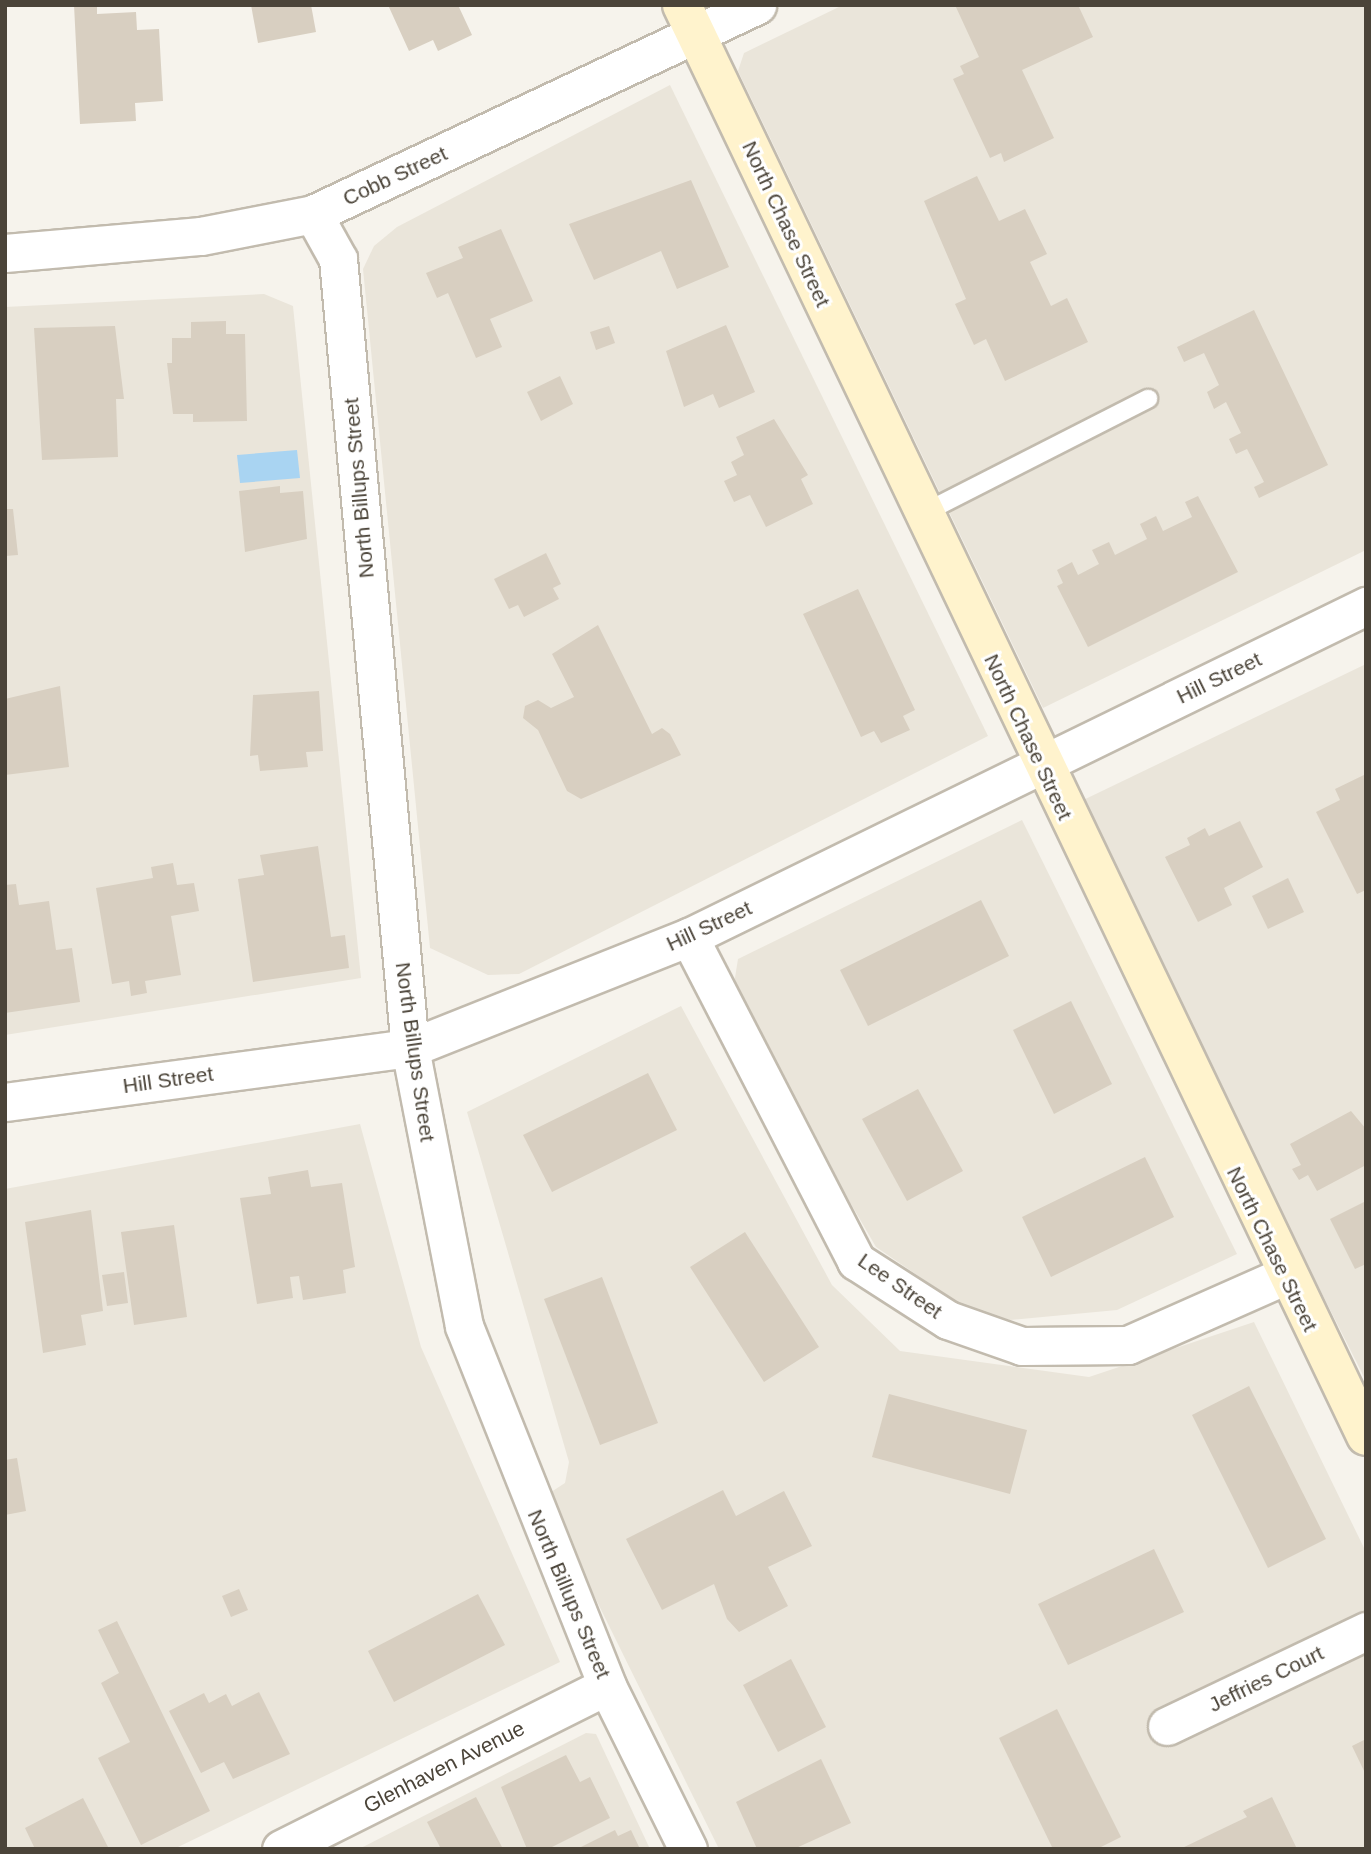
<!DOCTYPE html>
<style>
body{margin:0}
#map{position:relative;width:1371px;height:1854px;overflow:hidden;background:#f6f3ec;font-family:Helvetica,sans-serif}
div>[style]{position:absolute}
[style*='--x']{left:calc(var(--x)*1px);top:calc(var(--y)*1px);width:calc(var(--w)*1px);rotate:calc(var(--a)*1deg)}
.residential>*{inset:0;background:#eae5da}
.water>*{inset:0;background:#a9d4f2}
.building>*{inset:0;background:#d8cfc1}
.roads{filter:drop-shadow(2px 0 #c2bbae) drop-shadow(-2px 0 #c2bbae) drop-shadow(0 2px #c2bbae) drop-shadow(0 -2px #c2bbae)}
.lane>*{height:18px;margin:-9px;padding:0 9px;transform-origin:9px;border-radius:9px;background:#fff}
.street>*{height:37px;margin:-18.5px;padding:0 18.5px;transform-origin:18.5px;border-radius:18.5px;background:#fff}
.secondary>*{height:38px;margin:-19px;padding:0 19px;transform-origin:19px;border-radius:19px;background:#fff3cd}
span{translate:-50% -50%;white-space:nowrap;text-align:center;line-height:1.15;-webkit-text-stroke:6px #fff;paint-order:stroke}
.street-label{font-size:21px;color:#4b4439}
.frame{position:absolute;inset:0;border:7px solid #4b4439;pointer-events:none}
</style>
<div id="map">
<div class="residential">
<i style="clip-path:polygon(843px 5px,1366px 5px,1366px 550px,1043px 708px,738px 71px,744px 53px)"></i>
<i style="clip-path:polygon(670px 85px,988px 736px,519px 974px,488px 975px,430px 948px,363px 269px,374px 246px,397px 227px)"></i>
<i style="clip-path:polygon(264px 294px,293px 306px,361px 978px,5px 1035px,5px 307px)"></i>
<i style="clip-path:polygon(1366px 664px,1366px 1381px,1075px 804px)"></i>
<i style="clip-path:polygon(1022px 820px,1237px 1254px,1117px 1310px,1010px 1320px,961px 1305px,876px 1247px,793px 1104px,734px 984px,738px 959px)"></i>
<i style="clip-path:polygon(681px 1006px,832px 1285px,900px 1351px,1089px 1377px,1254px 1322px,1366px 1552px,1366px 1849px,719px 1849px,545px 1496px,565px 1483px,569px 1462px,467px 1112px)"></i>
<i style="clip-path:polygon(360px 1124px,421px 1347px,560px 1662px,174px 1849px,5px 1849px,5px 1189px)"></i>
<i style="clip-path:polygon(586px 1733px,596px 1734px,650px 1849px,359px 1849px)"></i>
</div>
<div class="water">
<i style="clip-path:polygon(297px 450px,300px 478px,240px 483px,237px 455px)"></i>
</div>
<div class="building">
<i style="clip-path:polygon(74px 5px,97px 5px,97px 14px,136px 12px,137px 30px,159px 29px,163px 101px,135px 103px,136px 121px,80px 124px)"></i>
<i style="clip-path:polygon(251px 5px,311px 5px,316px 32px,258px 43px)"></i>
<i style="clip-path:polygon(388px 5px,458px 5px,472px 35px,438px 51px,433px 40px,409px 51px)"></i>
<i style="clip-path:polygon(955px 5px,1078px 5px,1093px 37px,1022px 70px,1054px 138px,1004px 162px,1001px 153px,990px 158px,953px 79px,964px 74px,960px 66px,979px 57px)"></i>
<i style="clip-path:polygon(977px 176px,999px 221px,1025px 209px,1047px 254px,1030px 262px,1051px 306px,1067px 298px,1088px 342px,1005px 381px,986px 339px,974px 345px,955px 304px,966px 299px,924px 201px)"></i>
<i style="clip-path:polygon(691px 180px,729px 267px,677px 289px,661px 251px,594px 280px,569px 224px)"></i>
<i style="clip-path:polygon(501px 229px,533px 301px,490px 319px,502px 347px,476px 358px,448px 293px,437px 298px,426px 273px,463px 258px,458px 247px)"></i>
<i style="clip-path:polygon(1254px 310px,1328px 465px,1259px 498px,1254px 487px,1264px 482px,1247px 449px,1236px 454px,1229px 439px,1241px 433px,1226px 402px,1214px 409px,1207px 392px,1219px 385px,1204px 353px,1184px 362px,1177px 347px)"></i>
<i style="clip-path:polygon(226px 321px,226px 334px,245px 334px,247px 421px,193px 422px,193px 414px,173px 414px,167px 363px,172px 363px,172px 338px,191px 338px,191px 322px)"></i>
<i style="clip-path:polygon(726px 325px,755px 392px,719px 408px,713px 394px,684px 407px,666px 351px)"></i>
<i style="clip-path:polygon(115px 326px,124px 399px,116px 399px,118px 457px,42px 460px,34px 328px)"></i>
<i style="clip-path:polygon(609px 326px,615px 343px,596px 350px,590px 332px)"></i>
<i style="clip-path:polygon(560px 376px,573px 404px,541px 421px,527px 392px)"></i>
<i style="clip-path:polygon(774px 419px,808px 475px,801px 479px,813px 504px,766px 527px,750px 495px,734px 502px,724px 481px,737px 475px,731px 462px,744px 455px,736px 437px)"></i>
<i style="clip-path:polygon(280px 486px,280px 493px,303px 491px,307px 539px,245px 552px,239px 491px)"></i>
<i style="clip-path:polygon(1198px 496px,1238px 572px,1088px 647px,1057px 586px,1063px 583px,1057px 570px,1072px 562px,1078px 575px,1099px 564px,1092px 550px,1109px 542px,1115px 555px,1147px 539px,1140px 524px,1156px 516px,1163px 531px,1192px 517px,1185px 502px)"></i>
<i style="clip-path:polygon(5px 509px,13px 509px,18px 555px,5px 556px)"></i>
<i style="clip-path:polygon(546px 553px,561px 584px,553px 588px,559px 599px,524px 617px,518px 605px,509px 609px,494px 579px)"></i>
<i style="clip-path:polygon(858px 589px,915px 710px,903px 716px,910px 730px,881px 743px,874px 731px,861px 737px,803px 614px)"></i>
<i style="clip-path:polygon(598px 625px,652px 734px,662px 728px,670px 734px,681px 755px,581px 799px,567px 791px,538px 730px,523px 718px,525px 706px,538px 700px,551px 708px,574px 697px,552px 654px)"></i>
<i style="clip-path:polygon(60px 686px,69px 767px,5px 775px,5px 699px)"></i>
<i style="clip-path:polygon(319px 691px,323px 751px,306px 752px,308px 767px,260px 771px,258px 755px,250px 756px,253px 695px)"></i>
<i style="clip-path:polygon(1366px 774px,1366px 890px,1357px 894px,1316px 812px,1340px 800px,1335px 789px)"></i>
<i style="clip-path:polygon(1240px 821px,1263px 867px,1224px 888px,1232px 905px,1198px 922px,1165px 857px,1190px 845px,1187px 838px,1205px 828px,1209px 836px)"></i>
<i style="clip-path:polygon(318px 846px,331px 937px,345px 935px,349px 968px,253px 982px,238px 879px,264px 875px,260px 855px)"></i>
<i style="clip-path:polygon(173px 863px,177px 885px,194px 883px,199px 911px,171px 916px,181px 975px,145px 981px,147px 993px,131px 996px,129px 981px,112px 984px,96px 888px,153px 878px,151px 867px)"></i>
<i style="clip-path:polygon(1288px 878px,1304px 912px,1268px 929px,1252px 896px)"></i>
<i style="clip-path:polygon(16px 884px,19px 905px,49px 901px,56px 950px,72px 948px,80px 1002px,5px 1013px,5px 885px)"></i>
<i style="clip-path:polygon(981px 900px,1009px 956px,868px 1026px,840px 970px)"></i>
<i style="clip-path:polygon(1071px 1001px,1112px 1084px,1054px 1114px,1013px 1030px)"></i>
<i style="clip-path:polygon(648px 1073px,677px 1130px,552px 1192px,523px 1135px)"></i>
<i style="clip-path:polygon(918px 1089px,963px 1171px,907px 1201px,862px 1119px)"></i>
<i style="clip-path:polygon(1351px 1111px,1366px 1129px,1366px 1165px,1317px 1191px,1308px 1175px,1299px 1180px,1292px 1169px,1301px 1165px,1290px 1144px)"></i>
<i style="clip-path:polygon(1145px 1157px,1174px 1217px,1051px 1277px,1022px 1217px)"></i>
<i style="clip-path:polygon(308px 1170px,311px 1187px,342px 1183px,355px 1267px,343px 1270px,346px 1293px,303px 1300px,299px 1276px,290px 1277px,293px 1298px,257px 1304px,240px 1198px,271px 1194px,268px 1177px)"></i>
<i style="clip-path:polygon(1366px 1201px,1366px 1264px,1355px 1269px,1330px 1219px)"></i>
<i style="clip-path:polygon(91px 1210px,103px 1311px,81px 1315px,86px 1345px,43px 1353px,25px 1222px)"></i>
<i style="clip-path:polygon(174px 1225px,187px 1317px,134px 1325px,121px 1232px)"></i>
<i style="clip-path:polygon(745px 1232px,819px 1347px,764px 1382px,690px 1267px)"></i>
<i style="clip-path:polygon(124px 1272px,128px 1303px,107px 1306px,102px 1275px)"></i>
<i style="clip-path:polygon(602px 1277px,658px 1423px,600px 1445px,544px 1299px)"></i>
<i style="clip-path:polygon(1249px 1386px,1326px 1539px,1268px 1568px,1192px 1415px)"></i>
<i style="clip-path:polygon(889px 1394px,1027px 1430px,1010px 1494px,872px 1457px)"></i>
<i style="clip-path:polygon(17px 1458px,26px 1511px,5px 1515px,5px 1460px)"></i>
<i style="clip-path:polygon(723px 1490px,736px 1516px,784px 1491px,812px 1546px,768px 1567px,788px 1606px,739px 1632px,727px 1619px,714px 1584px,662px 1610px,626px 1539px)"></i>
<i style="clip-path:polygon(1154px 1549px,1184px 1612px,1068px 1665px,1038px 1604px)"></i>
<i style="clip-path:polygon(239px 1589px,248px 1610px,231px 1617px,222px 1596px)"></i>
<i style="clip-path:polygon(478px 1594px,505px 1645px,394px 1702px,368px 1651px)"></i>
<i style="clip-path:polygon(117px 1621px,210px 1811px,141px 1845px,98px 1758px,130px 1742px,101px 1683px,119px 1673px,98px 1630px)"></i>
<i style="clip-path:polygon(791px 1659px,826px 1727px,778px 1752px,743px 1685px)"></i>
<i style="clip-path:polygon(259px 1692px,290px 1754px,233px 1779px,224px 1762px,201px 1773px,169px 1711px,204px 1693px,209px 1703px,226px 1694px,232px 1706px)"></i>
<i style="clip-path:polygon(1057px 1709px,1121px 1837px,1097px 1849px,1053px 1849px,999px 1738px)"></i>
<i style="clip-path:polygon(1366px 1739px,1366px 1775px,1352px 1746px)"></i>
<i style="clip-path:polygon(566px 1755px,580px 1782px,590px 1777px,610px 1818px,548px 1849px,527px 1849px,501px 1787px)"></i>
<i style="clip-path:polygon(821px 1759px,851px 1823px,794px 1849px,757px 1849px,736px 1802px)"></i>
<i style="clip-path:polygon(476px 1797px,503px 1849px,441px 1849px,427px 1822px)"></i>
<i style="clip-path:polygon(1272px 1797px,1297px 1849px,1180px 1849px,1247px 1817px,1243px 1811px)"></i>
<i style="clip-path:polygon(83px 1798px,109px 1849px,35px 1849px,25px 1828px)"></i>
<i style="clip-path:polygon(615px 1830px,618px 1836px,631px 1830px,640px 1849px,577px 1849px)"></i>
</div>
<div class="roads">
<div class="lane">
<i style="--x:922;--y:514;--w:254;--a:-27"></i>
</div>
<div class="street">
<i style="--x:313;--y:214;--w:51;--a:60.9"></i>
<i style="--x:338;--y:259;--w:792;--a:84.79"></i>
<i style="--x:410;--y:1048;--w:283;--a:79"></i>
<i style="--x:464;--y:1326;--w:387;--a:68.3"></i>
<i style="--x:607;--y:1686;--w:182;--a:63.6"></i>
<i style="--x:5;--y:253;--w:197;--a:-5"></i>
<i style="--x:201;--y:236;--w:114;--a:-11.1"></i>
<i style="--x:313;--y:214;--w:491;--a:-25.2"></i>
<i style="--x:689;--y:937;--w:365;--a:62.7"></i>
<i style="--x:856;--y:1261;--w:109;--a:32.7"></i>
<i style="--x:948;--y:1320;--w:78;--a:19.4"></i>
<i style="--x:1022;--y:1346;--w:106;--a:-0.5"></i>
<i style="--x:1128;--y:1345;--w:171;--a:-23.9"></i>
<i style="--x:5;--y:1102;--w:409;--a:-7.6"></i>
<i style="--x:410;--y:1048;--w:300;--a:-21.7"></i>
<i style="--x:689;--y:937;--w:754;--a:-26.06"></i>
<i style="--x:1167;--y:1726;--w:221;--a:-25.5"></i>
<i style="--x:281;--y:1849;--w:364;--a:-26.6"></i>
</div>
<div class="secondary">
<i style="--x:682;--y:5;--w:1586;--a:64.45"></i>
</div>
</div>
<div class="street-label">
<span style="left:395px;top:176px;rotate:-25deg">Cobb Street</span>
<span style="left:786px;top:224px;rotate:65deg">North Chase Street</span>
<span style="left:359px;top:488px;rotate:-95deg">North Billups Street</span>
<span style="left:1219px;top:678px;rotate:-26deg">Hill Street</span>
<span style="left:1028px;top:737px;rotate:65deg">North Chase Street</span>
<span style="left:709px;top:926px;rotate:-25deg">Hill Street</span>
<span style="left:415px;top:1052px;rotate:82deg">North Billups Street</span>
<span style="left:168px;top:1080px;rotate:-8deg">Hill Street</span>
<span style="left:1272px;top:1249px;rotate:64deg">North Chase Street</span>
<span style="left:900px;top:1286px;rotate:35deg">Lee Street</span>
<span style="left:569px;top:1594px;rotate:67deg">North Billups Street</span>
<span style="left:1266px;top:1679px;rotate:-26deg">Jeffries Court</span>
<span style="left:444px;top:1767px;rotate:-27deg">Glenhaven Avenue</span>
</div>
<div class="frame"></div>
</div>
